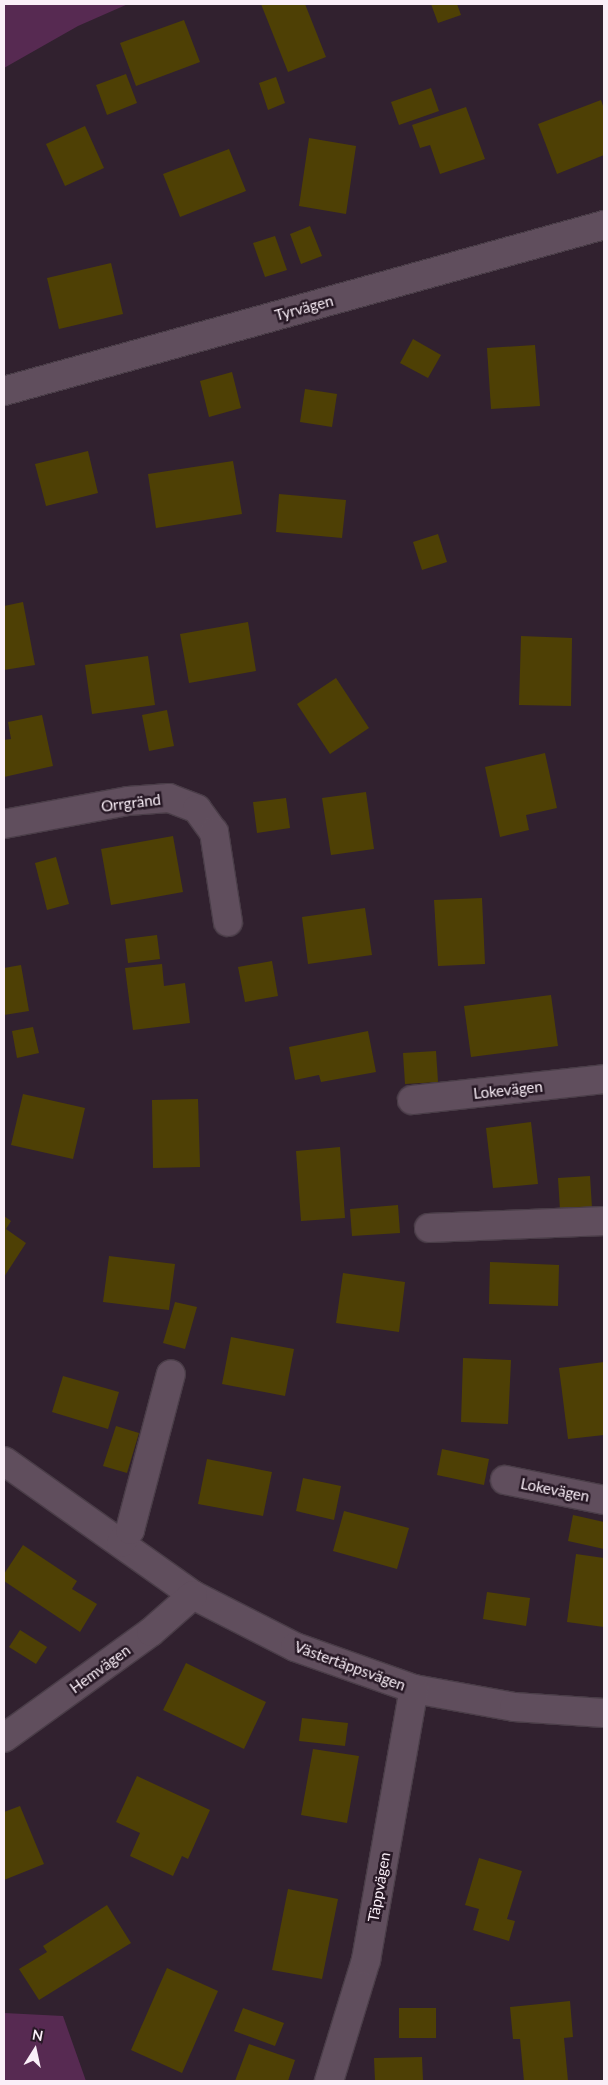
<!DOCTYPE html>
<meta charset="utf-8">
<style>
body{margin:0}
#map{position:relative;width:608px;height:2085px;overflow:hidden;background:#31212f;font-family:Lato,sans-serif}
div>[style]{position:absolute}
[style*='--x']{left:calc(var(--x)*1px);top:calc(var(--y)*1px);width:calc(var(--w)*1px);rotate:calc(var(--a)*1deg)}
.green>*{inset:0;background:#572a52}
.building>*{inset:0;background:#4e4005}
.roads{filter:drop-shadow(1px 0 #4a3d48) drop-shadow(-1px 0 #4a3d48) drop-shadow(0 1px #4a3d48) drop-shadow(0 -1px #4a3d48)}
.minor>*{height:28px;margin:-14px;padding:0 14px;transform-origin:14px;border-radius:14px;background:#604e5d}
span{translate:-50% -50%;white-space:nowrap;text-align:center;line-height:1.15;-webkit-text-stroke:5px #271825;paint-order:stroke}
.street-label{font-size:15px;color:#faeff8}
.frame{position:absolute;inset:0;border:5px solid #faeff8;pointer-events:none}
.north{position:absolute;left:10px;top:2025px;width:50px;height:50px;-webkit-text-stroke:4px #271825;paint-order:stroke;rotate:10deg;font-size:14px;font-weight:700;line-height:20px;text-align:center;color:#faeff8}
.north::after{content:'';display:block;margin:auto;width:18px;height:22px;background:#faeff8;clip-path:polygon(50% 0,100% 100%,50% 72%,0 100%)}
</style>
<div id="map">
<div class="green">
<i style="clip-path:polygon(4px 4px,128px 4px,78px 26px,4px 68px)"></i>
<i style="clip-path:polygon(4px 2013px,63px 2016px,86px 2081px,4px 2081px)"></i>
</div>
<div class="building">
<i style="clip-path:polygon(261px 4px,305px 4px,326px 57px,288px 72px)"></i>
<i style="clip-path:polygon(431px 4px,457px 4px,461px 15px,438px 23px)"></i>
<i style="clip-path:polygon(184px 20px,200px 62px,136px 86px,120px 43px)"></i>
<i style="clip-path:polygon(126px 74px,137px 103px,107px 115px,96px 85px)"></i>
<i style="clip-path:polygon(276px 77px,285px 103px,268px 110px,259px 83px)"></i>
<i style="clip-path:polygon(431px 88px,439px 111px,399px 125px,391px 102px)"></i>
<i style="clip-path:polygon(601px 100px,604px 109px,604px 155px,557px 174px,538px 124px)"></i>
<i style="clip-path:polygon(466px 107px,485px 159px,440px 174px,430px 145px,420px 148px,412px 125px)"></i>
<i style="clip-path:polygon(85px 126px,104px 168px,65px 186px,46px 144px)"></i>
<i style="clip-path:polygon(309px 138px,356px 146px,346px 214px,299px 206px)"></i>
<i style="clip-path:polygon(229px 149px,246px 191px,180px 217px,163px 174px)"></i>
<i style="clip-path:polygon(310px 226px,322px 256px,301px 264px,290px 234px)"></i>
<i style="clip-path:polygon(275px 236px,287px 270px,265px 277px,253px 243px)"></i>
<i style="clip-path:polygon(111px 263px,123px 314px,59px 329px,47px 278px)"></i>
<i style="clip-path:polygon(413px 339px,441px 355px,428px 378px,400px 363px)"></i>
<i style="clip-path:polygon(535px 345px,540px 406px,491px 409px,487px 348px)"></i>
<i style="clip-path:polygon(232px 372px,241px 408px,209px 417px,200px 381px)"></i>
<i style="clip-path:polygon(305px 389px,337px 394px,332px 427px,300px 422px)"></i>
<i style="clip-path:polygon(88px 451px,98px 493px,46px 506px,35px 464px)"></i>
<i style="clip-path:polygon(233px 461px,242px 514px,156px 528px,148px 474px)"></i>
<i style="clip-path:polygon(279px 494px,346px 500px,342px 538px,276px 532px)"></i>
<i style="clip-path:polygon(438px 534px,447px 562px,422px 570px,413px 542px)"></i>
<i style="clip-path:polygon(23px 602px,35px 665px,4px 670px,4px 606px)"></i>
<i style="clip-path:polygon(248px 622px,256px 671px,189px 683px,180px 634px)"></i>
<i style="clip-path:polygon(521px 636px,572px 638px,571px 706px,519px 705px)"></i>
<i style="clip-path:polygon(148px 656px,155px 705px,92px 714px,85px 665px)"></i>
<i style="clip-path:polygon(336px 678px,369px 728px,330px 754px,297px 704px)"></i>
<i style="clip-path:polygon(167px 710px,174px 746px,149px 751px,142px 715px)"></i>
<i style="clip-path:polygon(42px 715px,53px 766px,4px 777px,4px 740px,11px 739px,8px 722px)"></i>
<i style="clip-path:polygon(545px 753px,557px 808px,526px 815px,529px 830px,500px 837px,485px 767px)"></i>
<i style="clip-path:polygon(366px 792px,374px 849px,331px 855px,322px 798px)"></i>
<i style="clip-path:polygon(286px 798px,290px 828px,257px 833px,253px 802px)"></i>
<i style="clip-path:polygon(173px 836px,183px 892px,111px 905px,101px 849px)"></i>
<i style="clip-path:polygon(56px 857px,69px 904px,47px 910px,35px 863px)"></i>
<i style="clip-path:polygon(482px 898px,485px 964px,438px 966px,434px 900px)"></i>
<i style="clip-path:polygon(365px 908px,372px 955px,308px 964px,302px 917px)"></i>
<i style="clip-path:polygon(157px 935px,160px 959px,128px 963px,125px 939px)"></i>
<i style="clip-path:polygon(272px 961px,278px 996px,245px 1002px,238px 967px)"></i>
<i style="clip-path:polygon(162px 964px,164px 986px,185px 983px,190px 1023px,133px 1030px,125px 968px)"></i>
<i style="clip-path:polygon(21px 965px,29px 1011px,4px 1015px,4px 968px)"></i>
<i style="clip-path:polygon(551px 995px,558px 1046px,471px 1057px,464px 1006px)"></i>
<i style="clip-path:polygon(33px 1027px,39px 1053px,17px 1058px,12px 1031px)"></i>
<i style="clip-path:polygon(368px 1031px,376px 1072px,321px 1082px,319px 1075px,295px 1080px,289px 1047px)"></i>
<i style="clip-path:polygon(436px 1051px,438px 1082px,405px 1084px,403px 1053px)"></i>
<i style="clip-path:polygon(23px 1094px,85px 1108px,73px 1159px,11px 1145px)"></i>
<i style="clip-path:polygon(198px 1099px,200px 1167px,153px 1168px,152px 1100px)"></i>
<i style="clip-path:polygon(531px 1122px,538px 1184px,493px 1188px,486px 1128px)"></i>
<i style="clip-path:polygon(340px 1147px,345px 1218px,301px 1221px,296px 1151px)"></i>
<i style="clip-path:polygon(590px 1176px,592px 1208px,560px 1210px,558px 1178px)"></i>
<i style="clip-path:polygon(398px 1205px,400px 1233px,352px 1236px,350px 1209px)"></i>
<i style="clip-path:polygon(4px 1216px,11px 1221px,6px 1229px,26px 1243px,4px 1277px)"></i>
<i style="clip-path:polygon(109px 1256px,175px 1264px,169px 1310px,103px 1302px)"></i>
<i style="clip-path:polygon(490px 1262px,559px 1265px,558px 1306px,489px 1304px)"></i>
<i style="clip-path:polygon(343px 1273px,405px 1282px,399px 1332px,336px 1323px)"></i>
<i style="clip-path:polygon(175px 1302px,197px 1307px,185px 1349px,163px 1343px)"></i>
<i style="clip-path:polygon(231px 1337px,294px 1349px,285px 1396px,222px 1384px)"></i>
<i style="clip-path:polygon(463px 1358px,511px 1360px,508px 1424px,461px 1422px)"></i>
<i style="clip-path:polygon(604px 1362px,604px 1435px,568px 1439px,559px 1368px)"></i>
<i style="clip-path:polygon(63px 1376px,119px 1392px,108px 1429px,52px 1412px)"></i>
<i style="clip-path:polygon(116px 1426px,139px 1433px,127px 1473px,103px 1466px)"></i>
<i style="clip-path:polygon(442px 1449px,489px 1459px,484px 1485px,437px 1475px)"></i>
<i style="clip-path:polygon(207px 1459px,272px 1472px,263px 1516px,198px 1504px)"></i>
<i style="clip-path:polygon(303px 1478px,341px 1486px,334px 1520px,296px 1511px)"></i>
<i style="clip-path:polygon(344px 1511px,409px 1528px,397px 1569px,333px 1551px)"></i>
<i style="clip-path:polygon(573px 1515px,604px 1522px,604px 1549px,568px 1541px)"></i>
<i style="clip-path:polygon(23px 1545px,77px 1581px,72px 1589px,97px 1604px,80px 1632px,4px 1581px,4px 1574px)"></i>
<i style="clip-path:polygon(576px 1554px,604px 1558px,604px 1627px,567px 1622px)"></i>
<i style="clip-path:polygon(487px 1592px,530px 1598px,526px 1626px,483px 1619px)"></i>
<i style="clip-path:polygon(20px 1630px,47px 1647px,36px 1664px,9px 1647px)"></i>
<i style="clip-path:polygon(186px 1663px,266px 1702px,244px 1749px,163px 1710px)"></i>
<i style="clip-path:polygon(302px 1718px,348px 1723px,345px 1746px,299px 1741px)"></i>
<i style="clip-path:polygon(313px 1749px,359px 1756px,347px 1823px,301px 1815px)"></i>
<i style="clip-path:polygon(137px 1776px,210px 1810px,188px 1859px,182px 1856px,173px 1876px,130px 1856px,140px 1833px,116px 1822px)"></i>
<i style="clip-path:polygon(20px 1806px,44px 1864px,4px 1880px,4px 1812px)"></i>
<i style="clip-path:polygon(479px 1858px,522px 1871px,507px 1919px,515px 1921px,509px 1941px,473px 1930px,479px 1909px,465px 1905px)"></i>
<i style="clip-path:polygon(288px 1889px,338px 1899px,322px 1979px,272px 1970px)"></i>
<i style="clip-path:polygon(107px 1905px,131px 1943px,39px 2000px,19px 1969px,47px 1952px,43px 1946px)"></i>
<i style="clip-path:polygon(167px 1968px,218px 1991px,182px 2073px,131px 2050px)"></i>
<i style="clip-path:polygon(570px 2001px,573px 2037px,564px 2038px,568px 2081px,524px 2081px,520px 2039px,513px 2039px,510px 2007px)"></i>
<i style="clip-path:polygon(243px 2008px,284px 2023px,275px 2046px,234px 2031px)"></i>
<i style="clip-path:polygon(399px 2008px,436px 2008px,436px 2038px,399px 2038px)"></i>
<i style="clip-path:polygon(249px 2044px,295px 2060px,288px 2081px,235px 2081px)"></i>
<i style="clip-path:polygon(422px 2057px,423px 2081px,375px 2081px,374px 2058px)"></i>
</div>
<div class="roads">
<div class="minor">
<i style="--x:4;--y:391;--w:623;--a:-15.46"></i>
<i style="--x:4;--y:824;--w:126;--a:-10.5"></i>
<i style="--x:128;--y:801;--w:41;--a:-4.2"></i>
<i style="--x:169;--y:798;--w:30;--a:21"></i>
<i style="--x:197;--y:809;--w:29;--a:54"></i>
<i style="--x:214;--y:832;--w:91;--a:81.2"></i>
<i style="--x:412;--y:1100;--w:193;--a:-6.2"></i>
<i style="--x:429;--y:1228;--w:175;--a:-2.3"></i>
<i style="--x:4;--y:1461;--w:232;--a:35.3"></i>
<i style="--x:193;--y:1595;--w:114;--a:27"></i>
<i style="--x:295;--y:1647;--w:126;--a:19.4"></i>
<i style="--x:414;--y:1689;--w:102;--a:10.2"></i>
<i style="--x:514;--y:1707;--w:90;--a:3.8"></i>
<i style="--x:505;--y:1480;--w:101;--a:11.4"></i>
<i style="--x:121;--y:1543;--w:16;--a:-55"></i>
<i style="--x:130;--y:1530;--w:161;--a:-75.3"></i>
<i style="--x:4;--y:1738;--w:181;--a:-35.8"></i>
<i style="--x:151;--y:1632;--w:56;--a:-41.4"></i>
<i style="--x:329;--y:2081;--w:127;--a:-73"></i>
<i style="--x:366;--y:1960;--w:275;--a:-80"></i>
</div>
</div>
<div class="street-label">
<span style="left:304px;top:308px;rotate:-15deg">Tyrvägen</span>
<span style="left:131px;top:803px;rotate:-7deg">Orrgränd</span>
<span style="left:508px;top:1090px;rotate:-6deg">Lokevägen</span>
<span style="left:555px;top:1490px;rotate:11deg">Lokevägen</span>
<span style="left:350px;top:1666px;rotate:20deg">Västertäppsvägen</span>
<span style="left:100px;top:1669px;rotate:-36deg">Hemvägen</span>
<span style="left:379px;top:1887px;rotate:-80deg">Täppvägen</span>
</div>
<div class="frame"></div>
<div class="north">N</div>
</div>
